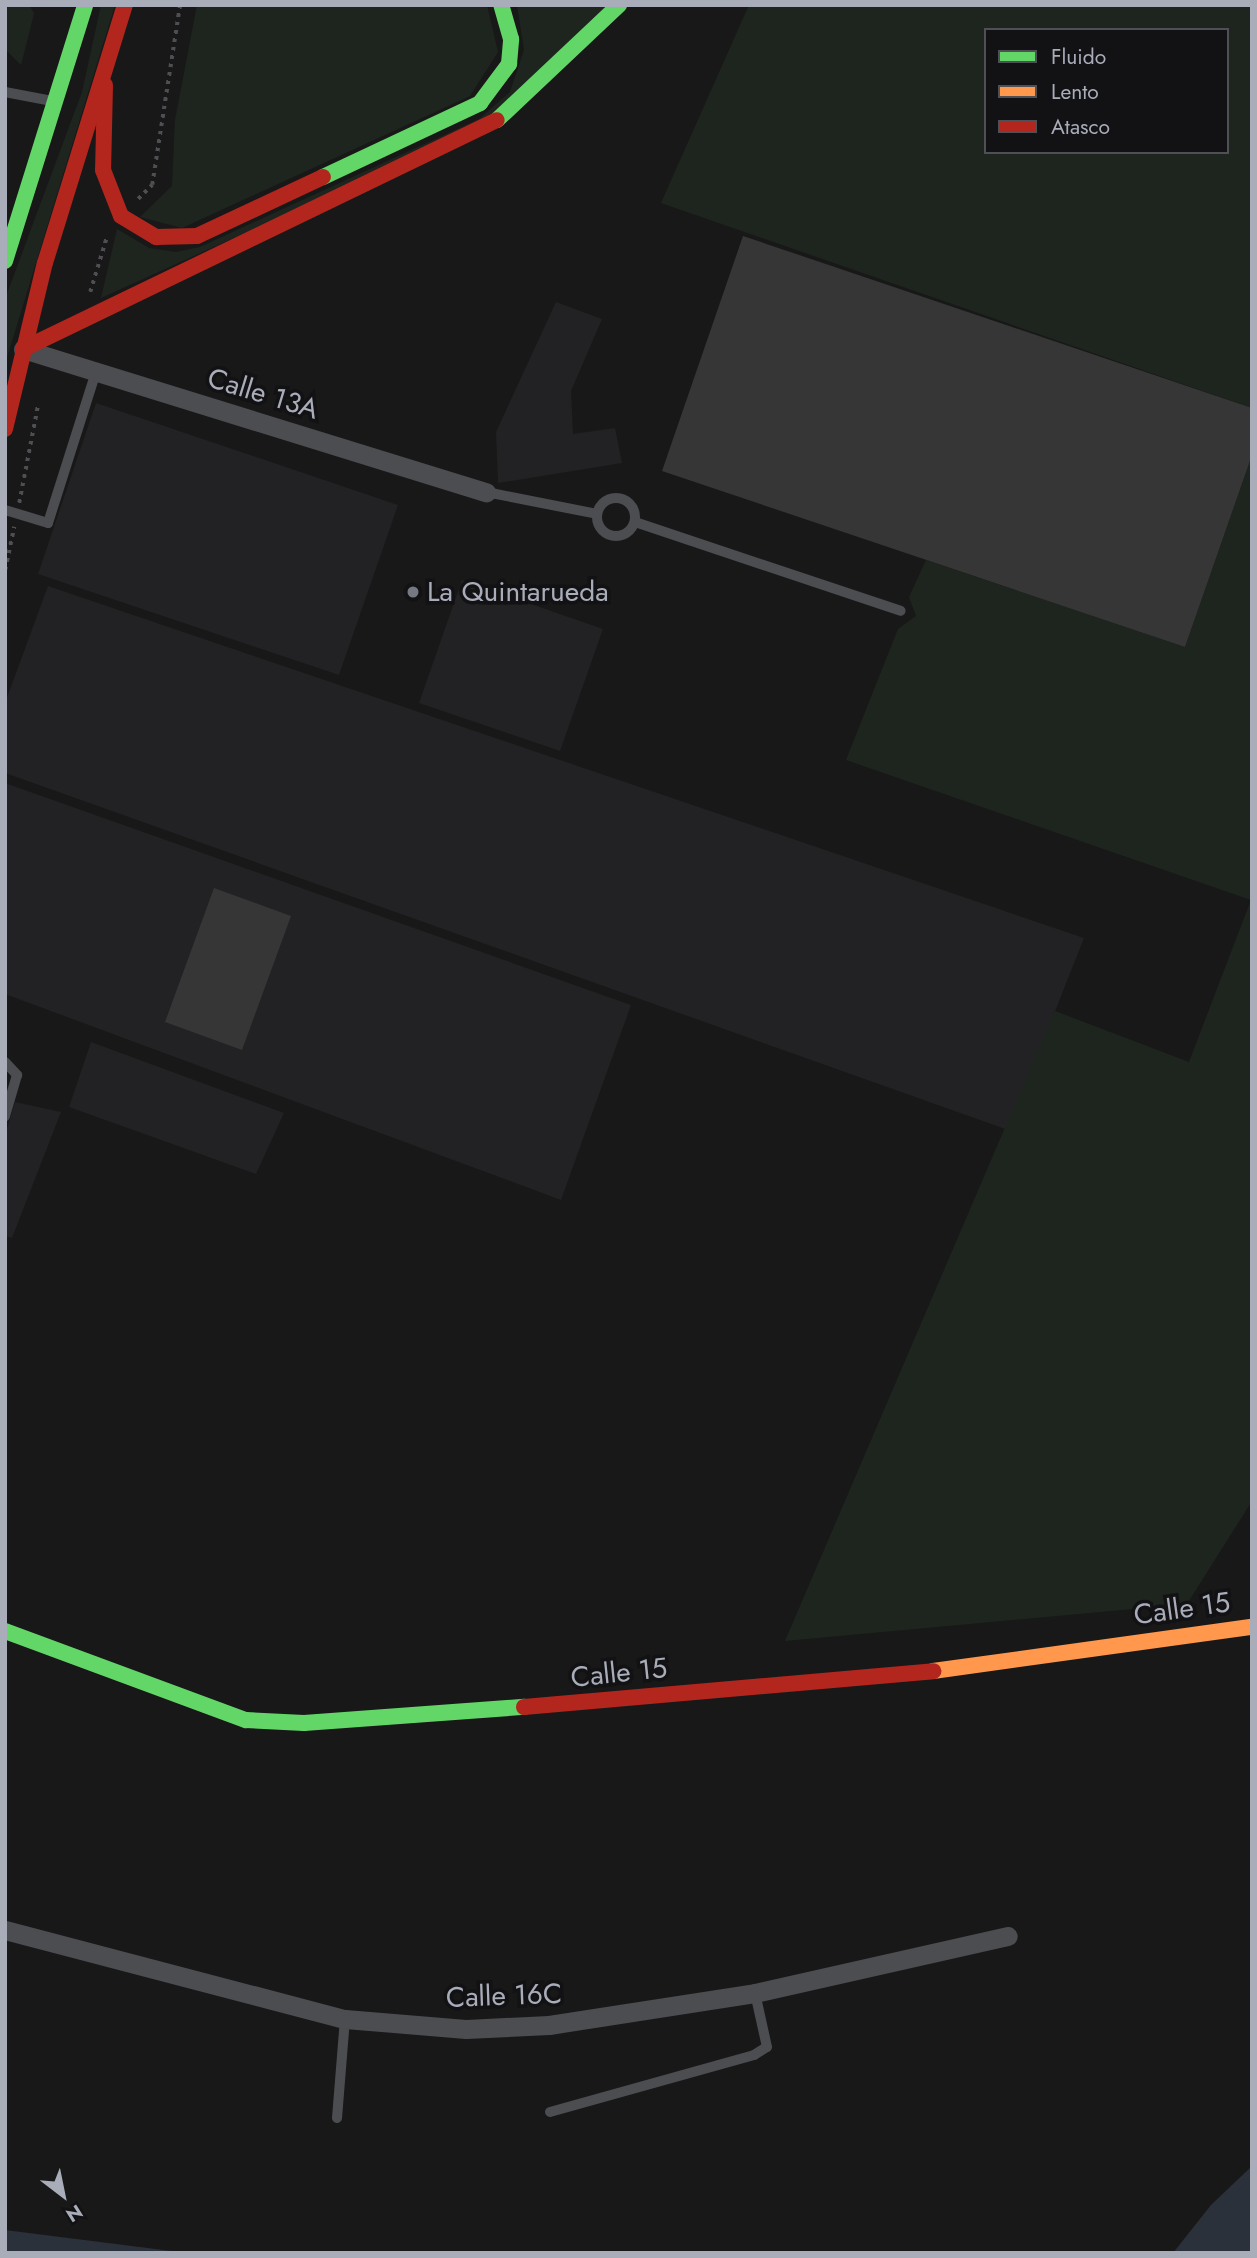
<!DOCTYPE html>
<style>
body{margin:0}
#map{position:relative;width:1257px;height:2258px;overflow:hidden;background:#181818;font-family:Jost,sans-serif}
div>[style]{position:absolute}
[style*='--x']{left:calc(var(--x)*1px);top:calc(var(--y)*1px);width:calc(var(--w)*1px);rotate:calc(var(--a)*1deg)}
.built>*{inset:0;background:#222224}
.green>*{inset:0;background:#1e251f}
.water>*{inset:0;background:#2b313a}
.building>*{inset:0;background:#363637}
.path>*{height:3.5px;margin-top:-1.75px;transform-origin:0;background:repeating-linear-gradient(90deg,#4e4e53 0 3.5px,transparent 0 8.5px)}
.lane>*{height:10px;margin:-5px;padding:0 5px;transform-origin:5px;border-radius:5px;background:#4c4d51}
.lane>.ring{margin:-5px;padding:0;box-sizing:content-box;background:none;border:10px solid #4c4d51;border-radius:50%}
.street>*{height:19px;margin:-9.5px;padding:0 9.5px;transform-origin:9.5px;border-radius:9.5px;background:#4c4d51}
.fast>*{height:16px;margin:-8px;padding:0 8px;transform-origin:8px;border-radius:8px;background:#63d668}
.slow>*{height:16px;margin:-8px;padding:0 8px;transform-origin:8px;border-radius:8px;background:#ff974d}
.jam>*{height:16px;margin:-8px;padding:0 8px;transform-origin:8px;border-radius:8px;background:#b3261e}
.dots>*{width:19px;height:19px;translate:-50% -50%;box-sizing:border-box;border:4px solid #121214;border-radius:50%}
span{translate:-50% -50%;white-space:nowrap;text-align:center;line-height:1.15;-webkit-text-stroke:7px #121214;paint-order:stroke}
.street-label{font-size:28px;color:#a9acb9}
.poi-label{font-size:28px;color:#a9acb9}
.left{translate:0 -50%;text-align:left}
.frame{position:absolute;inset:0;border:7px solid #a9acb9;pointer-events:none}
.legend{position:absolute;left:984px;top:28px;width:245px;height:126px;box-sizing:border-box;background:#121214;border:2px solid #4e5056;margin:0;padding:9px 12px;list-style:none;font-size:21px;color:#a9acb9}
.legend li{display:flex;align-items:center;gap:14px;height:35px}
.legend b{width:35px;border:2px solid #4e5056}
.north{position:absolute;left:28px;top:2160px;width:70px;height:70px;-webkit-text-stroke:5px #121214;paint-order:stroke;rotate:148deg;font-size:19px;font-weight:700;line-height:28px;text-align:center;color:#a9acb9}
.north::after{content:'';display:block;margin:auto;width:24px;height:32px;background:#a9acb9;clip-path:polygon(50% 0,100% 100%,50% 72%,0 100%)}
</style>
<div id="map">
<div class="built">
<i style="clip-path:polygon(556px 302px,602px 319px,571px 391px,573px 434px,615px 428px,622px 463px,498px 483px,496px 432px)"></i>
<i style="clip-path:polygon(96px 403px,398px 505px,339px 675px,38px 574px)"></i>
<i style="clip-path:polygon(462px 580px,603px 629px,560px 751px,419px 703px)"></i>
<i style="clip-path:polygon(48px 586px,1084px 938px,1008px 1130px,5px 773px,5px 703px)"></i>
<i style="clip-path:polygon(5px 783px,631px 1005px,561px 1200px,5px 994px)"></i>
<i style="clip-path:polygon(91px 1042px,284px 1113px,256px 1174px,69px 1107px)"></i>
<i style="clip-path:polygon(15px 1102px,61px 1112px,12px 1238px,5px 1236px,5px 1136px)"></i>
</div>
<div class="green">
<i style="clip-path:polygon(5px 5px,29px 5px,34px 13px,21px 65px,5px 49px)"></i>
<i style="clip-path:polygon(101px 5px,115px 5px,5px 364px,5px 299px,82px 92px)"></i>
<i style="clip-path:polygon(197px 5px,487px 5px,498px 52px,470px 96px,182px 228px,140px 217px,172px 186px,175px 120px)"></i>
<i style="clip-path:polygon(517px 5px,612px 5px,481px 126px,101px 298px,117px 229px,149px 248px,176px 252px,200px 247px,479px 119px,510px 92px,524px 50px)"></i>
<i style="clip-path:polygon(evenodd,749px 5px,1252px 5px,1252px 408px,661px 203px,749px 5px,986px 30px,1227px 30px,1227px 152px,986px 152px,986px 30px)"></i>
<i style="clip-path:polygon(1252px 455px,1252px 1501px,1187px 1604px,785px 1641px,1055px 1011px,1189px 1062px,1251px 900px,846px 760px,898px 629px,916px 616px,909px 597px,926px 560px,1185px 647px)"></i>
</div>
<div class="water">
<i style="clip-path:polygon(1252px 2166px,1252px 2253px,1173px 2253px,1211px 2205px)"></i>
<i style="clip-path:polygon(5px 2230px,187px 2253px,5px 2253px)"></i>
</div>
<div class="building">
<i style="clip-path:polygon(743px 236px,1252px 408px,1252px 455px,1185px 647px,662px 471px)"></i>
<i style="clip-path:polygon(214px 888px,291px 916px,242px 1050px,165px 1022px)"></i>
</div>
<div class="path">
<i style="--x:138;--y:199;--w:20;--a:-45"></i>
<i style="--x:152;--y:185;--w:182;--a:-81.2"></i>
<i style="--x:90;--y:292;--w:59;--a:-73.1"></i>
<i style="--x:19;--y:503;--w:101;--a:-79.1"></i>
<i style="--x:5;--y:570;--w:44;--a:-78.2"></i>
</div>
<div class="lane">
<i style="--x:5;--y:92;--w:48;--a:10.8"></i>
<i style="--x:486;--y:492;--w:113;--a:11.2"></i>
<i class="ring" style="left:597px;top:498px;width:28px;height:28px"></i>
<i style="--x:5;--y:510;--w:45;--a:16.8"></i>
<i style="--x:48;--y:523;--w:158;--a:-72.4"></i>
<i style="--x:635;--y:522;--w:280;--a:18.5"></i>
<i style="--x:5;--y:1062;--w:18;--a:47"></i>
<i style="--x:17;--y:1075;--w:43;--a:106.3"></i>
<i style="--x:550;--y:2112;--w:212;--a:-15.6"></i>
<i style="--x:754;--y:2055;--w:15;--a:-32"></i>
<i style="--x:767;--y:2047;--w:55;--a:-102.5"></i>
<i style="--x:337;--y:2118;--w:99;--a:-85.4"></i>
</div>
<div class="street">
<i style="--x:23;--y:349;--w:485;--a:17.2"></i>
<i style="--x:5;--y:1930;--w:351;--a:14.7"></i>
<i style="--x:345;--y:2019;--w:121;--a:4.7"></i>
<i style="--x:466;--y:2029;--w:83;--a:-2.8"></i>
<i style="--x:549;--y:2025;--w:208;--a:-8.8"></i>
<i style="--x:755;--y:1993;--w:259;--a:-12.7"></i>
</div>
<div class="fast">
<i style="--x:497;--y:120;--w:168;--a:-43.3"></i>
<i style="--x:323;--y:177;--w:174;--a:-25.2"></i>
<i style="--x:480;--y:103;--w:49;--a:-53.4"></i>
<i style="--x:509;--y:64;--w:25;--a:-85"></i>
<i style="--x:511;--y:39;--w:35;--a:-106"></i>
<i style="--x:5;--y:261;--w:268;--a:-72.6"></i>
<i style="--x:5;--y:1631;--w:257;--a:20.3"></i>
<i style="--x:246;--y:1720;--w:58;--a:3"></i>
<i style="--x:304;--y:1723;--w:221;--a:-4.2"></i>
</div>
<div class="slow">
<i style="--x:933;--y:1671;--w:322;--a:-7.9"></i>
</div>
<div class="jam">
<i style="--x:105;--y:85;--w:85;--a:91.3"></i>
<i style="--x:103;--y:170;--w:49;--a:68.6"></i>
<i style="--x:121;--y:216;--w:41;--a:31"></i>
<i style="--x:156;--y:237;--w:41;--a:-1.4"></i>
<i style="--x:197;--y:236;--w:139;--a:-25.1"></i>
<i style="--x:23;--y:349;--w:526;--a:-25.79"></i>
<i style="--x:5;--y:429;--w:171;--a:-76.5"></i>
<i style="--x:45;--y:263;--w:270;--a:-72.8"></i>
<i style="--x:524;--y:1707;--w:411;--a:-5"></i>
</div>
<div class="dots">
<i style="left:413px;top:592px;background:#767881"></i>
</div>
<div class="street-label">
<span style="left:263px;top:394px;rotate:17deg">Calle 13A</span>
<span style="left:1182px;top:1609px;rotate:-8deg">Calle 15</span>
<span style="left:619px;top:1673px;rotate:-6deg">Calle 15</span>
<span style="left:504px;top:1996px;rotate:-2deg">Calle 16C</span>
</div>
<div class="poi-label">
<span class="left" style="left:427px;top:592px">La Quintarueda</span>
</div>
<div class="frame"></div>
<ul class="legend">
<li><b style="height:9px;background:#63d668"></b>Fluido</li>
<li><b style="height:9px;background:#ff974d"></b>Lento</li>
<li><b style="height:9px;background:#b3261e"></b>Atasco</li>
</ul>
<div class="north">N</div>
</div>
